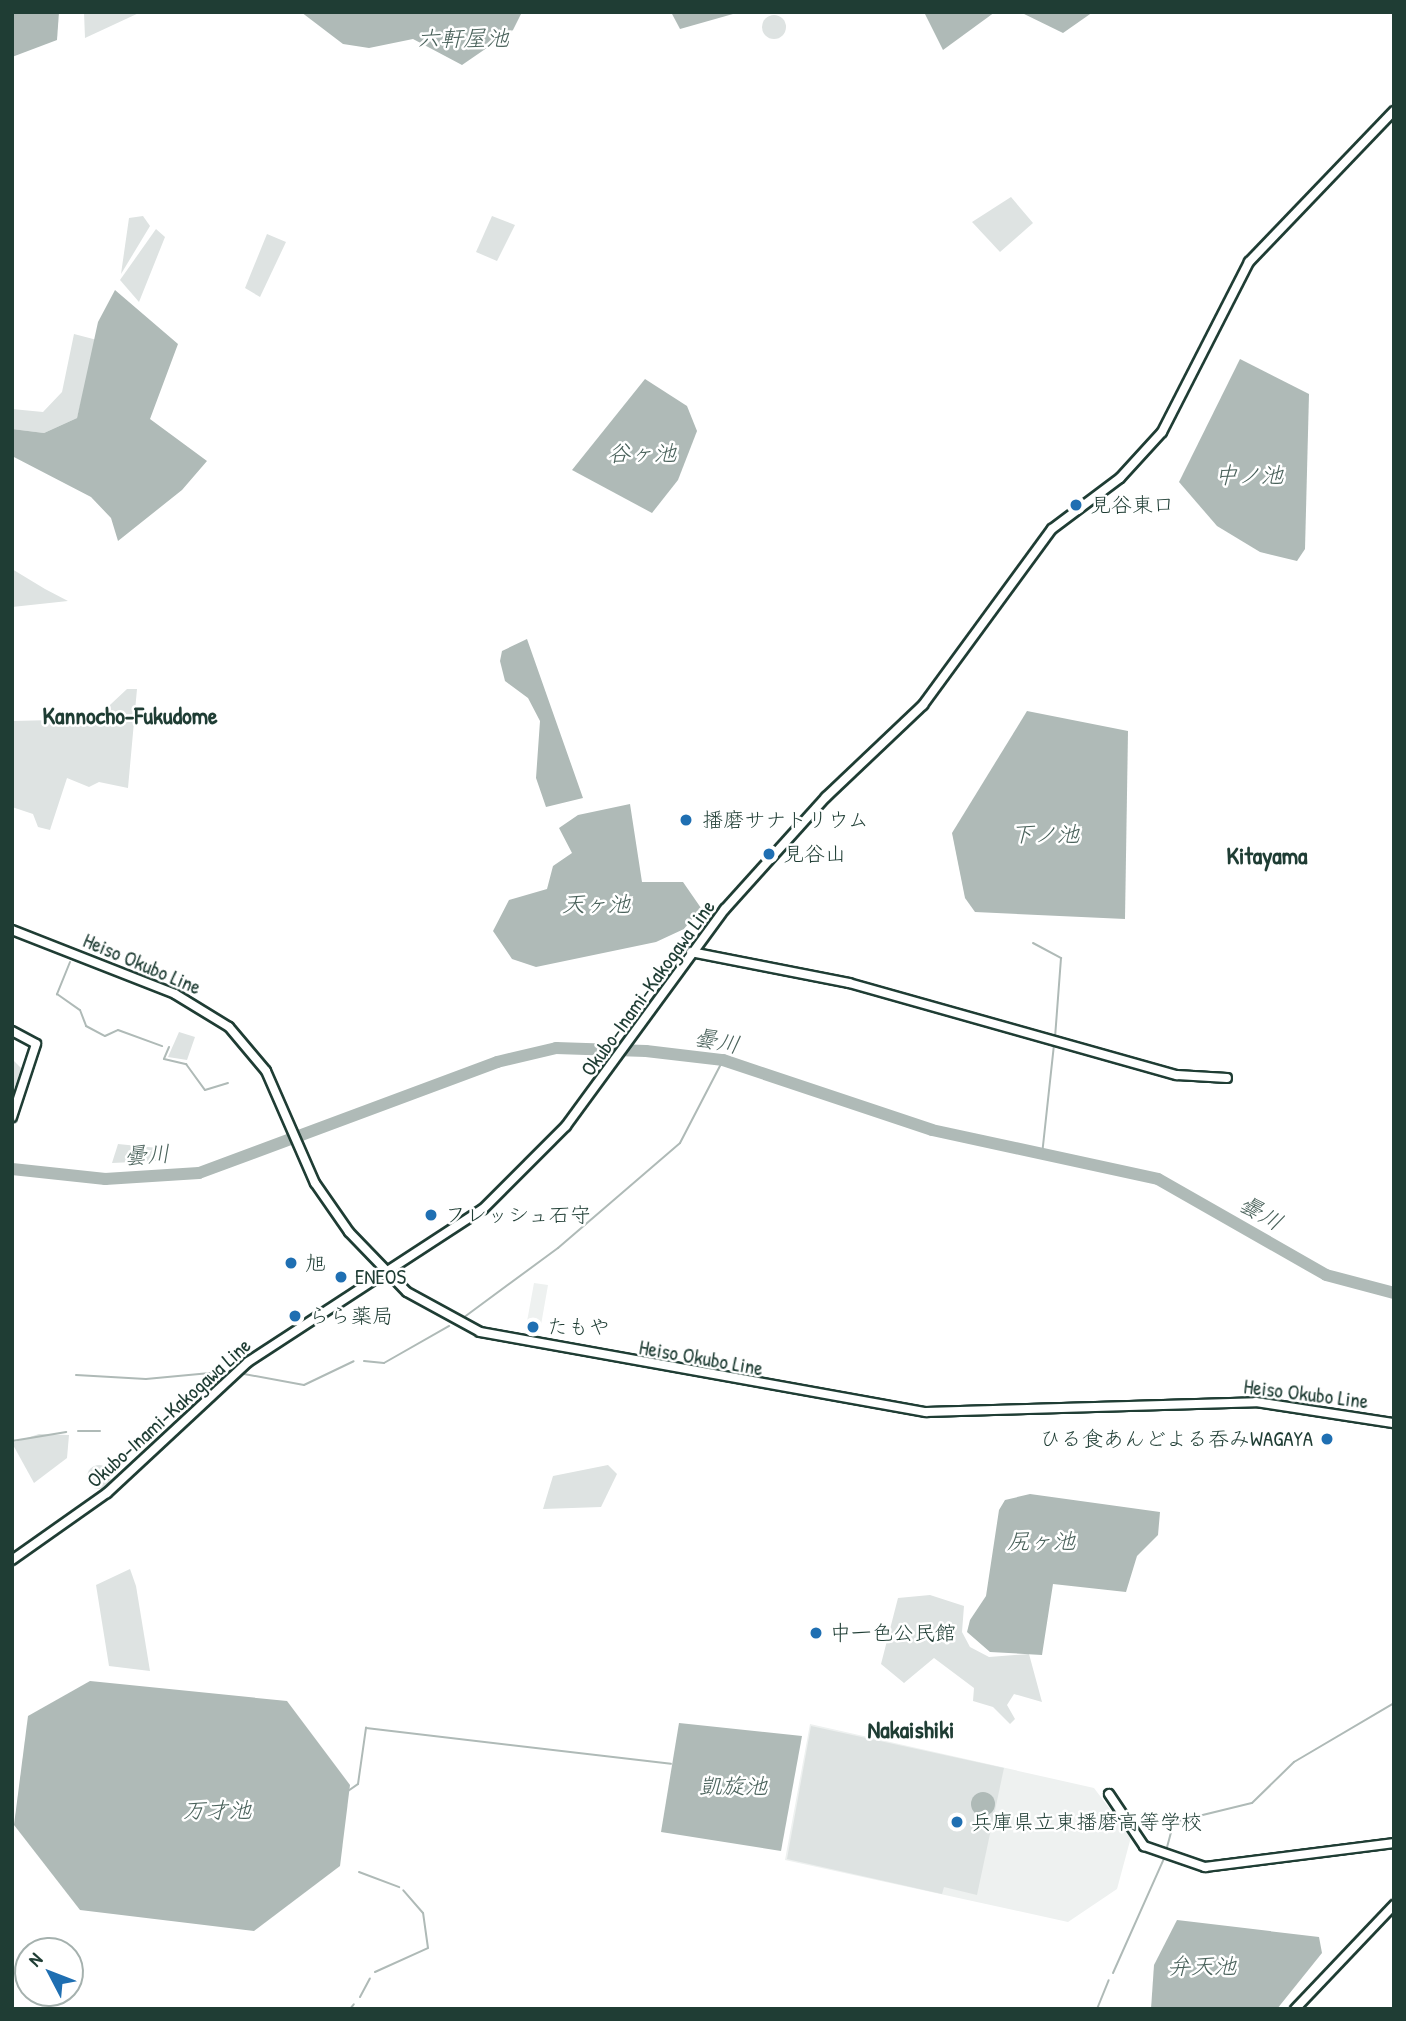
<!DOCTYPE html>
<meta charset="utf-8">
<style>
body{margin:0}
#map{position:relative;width:1406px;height:2021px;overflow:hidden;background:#fff;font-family:"Patrick Hand","Klee One",sans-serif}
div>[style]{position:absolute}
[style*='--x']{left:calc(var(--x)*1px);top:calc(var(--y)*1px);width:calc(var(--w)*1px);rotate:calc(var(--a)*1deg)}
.built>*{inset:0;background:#eef1f0}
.green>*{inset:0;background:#dee3e2}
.round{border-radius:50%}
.water>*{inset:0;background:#afbab7}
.stream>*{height:2px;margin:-1px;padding:0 1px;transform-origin:1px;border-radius:1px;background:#afbab7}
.river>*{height:12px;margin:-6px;padding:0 6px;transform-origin:6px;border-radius:6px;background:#afbab7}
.roads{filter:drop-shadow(2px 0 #1f3d34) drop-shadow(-2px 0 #1f3d34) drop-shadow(0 2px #1f3d34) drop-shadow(0 -2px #1f3d34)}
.secondary>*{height:8px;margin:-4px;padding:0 4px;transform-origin:4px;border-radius:4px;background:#fff}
.dots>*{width:19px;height:19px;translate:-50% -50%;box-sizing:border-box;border:4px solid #fff;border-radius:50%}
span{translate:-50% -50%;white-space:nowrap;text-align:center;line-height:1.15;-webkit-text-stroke:5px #fff;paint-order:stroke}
.poi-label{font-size:21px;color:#1f3d34}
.left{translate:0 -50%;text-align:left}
.right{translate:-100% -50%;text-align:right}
.street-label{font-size:21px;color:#1f3d34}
.water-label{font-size:23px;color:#4a625b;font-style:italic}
.quarter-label{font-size:24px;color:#1f3d34;font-weight:700}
.frame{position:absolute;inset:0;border:14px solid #1f3d34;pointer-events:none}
.north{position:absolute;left:14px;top:1937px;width:70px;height:70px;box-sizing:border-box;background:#fff;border:2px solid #a5b1ae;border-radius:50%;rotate:312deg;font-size:19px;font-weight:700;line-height:28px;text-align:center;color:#1f3d34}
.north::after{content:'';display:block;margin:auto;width:24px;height:32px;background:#1f6fb2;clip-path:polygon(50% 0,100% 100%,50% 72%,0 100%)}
</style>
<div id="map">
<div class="built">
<i style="clip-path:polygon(534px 1283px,548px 1285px,538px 1342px,524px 1338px)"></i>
<i style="clip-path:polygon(810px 1724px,1094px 1788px,1131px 1837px,1117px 1889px,1068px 1922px,785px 1860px)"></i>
</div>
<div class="green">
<i style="clip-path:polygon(84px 12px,141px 12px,85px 38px)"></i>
<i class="round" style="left:762px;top:15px;width:24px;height:24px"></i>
<i style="clip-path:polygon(1011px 197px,1033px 223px,1000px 252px,972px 222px)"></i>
<i style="clip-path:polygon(143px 216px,150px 226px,121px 274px,129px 218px)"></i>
<i style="clip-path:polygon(492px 216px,515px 225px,497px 261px,476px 252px)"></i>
<i style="clip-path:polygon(156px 229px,165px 237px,139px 302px,120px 280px)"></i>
<i style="clip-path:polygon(267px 234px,286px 242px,260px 297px,245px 288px)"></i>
<i style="clip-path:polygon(74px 334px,97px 340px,77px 418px,44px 433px,12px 429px,12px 409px,43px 412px,62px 392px)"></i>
<i style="clip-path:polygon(12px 569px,45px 589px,68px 601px,12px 607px)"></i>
<i style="clip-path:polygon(127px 689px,137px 689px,128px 788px,99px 782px,89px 787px,67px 778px,50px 830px,38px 827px,33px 814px,12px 807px,12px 721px,95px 719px)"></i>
<i style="clip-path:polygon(179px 1032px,195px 1037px,187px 1060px,168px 1057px)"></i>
<i style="clip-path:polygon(12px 1059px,27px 1074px,16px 1101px,12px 1099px)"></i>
<i style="clip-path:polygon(118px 1144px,158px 1148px,156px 1161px,112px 1163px)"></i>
<i style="clip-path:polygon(39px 1434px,69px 1435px,67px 1458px,34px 1483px,12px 1443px)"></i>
<i style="clip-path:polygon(608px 1465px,617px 1474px,601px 1507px,543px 1509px,553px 1476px)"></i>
<i class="round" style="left:87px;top:1465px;width:24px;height:24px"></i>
<i style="clip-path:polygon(130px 1569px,136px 1586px,150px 1671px,109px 1666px,96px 1585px)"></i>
<i style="clip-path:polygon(930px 1595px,964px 1606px,962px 1632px,970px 1647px,989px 1657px,1029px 1654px,1042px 1702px,1014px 1694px,1007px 1705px,1015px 1719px,1010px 1724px,993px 1707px,973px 1701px,974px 1688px,934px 1658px,904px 1683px,881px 1664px,898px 1598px)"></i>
<i style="clip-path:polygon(811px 1726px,1004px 1768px,977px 1895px,944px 1887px,942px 1894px,787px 1859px)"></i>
</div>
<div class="water">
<i style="clip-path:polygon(12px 12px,59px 12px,57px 40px,12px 57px)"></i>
<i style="clip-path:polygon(301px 12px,522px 12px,513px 30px,462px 65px,413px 39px,369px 48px,343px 44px)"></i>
<i style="clip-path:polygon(671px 12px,740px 12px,680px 29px)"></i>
<i style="clip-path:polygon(924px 12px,995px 12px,943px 50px)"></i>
<i style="clip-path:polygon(1020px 12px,1093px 12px,1063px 33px)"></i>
<i style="clip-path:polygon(115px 290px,178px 344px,150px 419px,207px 461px,182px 490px,118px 541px,111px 518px,91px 497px,12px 456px,12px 429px,44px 433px,77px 418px,98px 322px)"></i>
<i style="clip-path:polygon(1240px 359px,1309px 394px,1305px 549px,1297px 561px,1260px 552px,1217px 526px,1179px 482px)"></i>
<i style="clip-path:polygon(645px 379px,687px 406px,697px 431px,678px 480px,652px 513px,572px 470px)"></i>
<i style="clip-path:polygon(527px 639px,583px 798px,546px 807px,536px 778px,540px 721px,528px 698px,505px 681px,500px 661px,502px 651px)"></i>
<i style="clip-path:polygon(1027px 711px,1128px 731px,1125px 919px,975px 912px,965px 898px,952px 833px)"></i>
<i style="clip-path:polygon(630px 804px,642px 882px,683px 882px,701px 908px,684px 929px,656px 942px,536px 967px,512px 959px,493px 931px,509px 900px,547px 889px,553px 866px,572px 853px,559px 828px,578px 815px)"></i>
<i style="clip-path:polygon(1030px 1494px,1160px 1512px,1158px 1535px,1137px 1556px,1126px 1592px,1053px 1584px,1042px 1655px,990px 1652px,967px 1632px,970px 1620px,986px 1596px,999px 1510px,1005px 1500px)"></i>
<i style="clip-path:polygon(90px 1681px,287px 1701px,350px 1785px,340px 1866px,254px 1931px,80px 1910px,14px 1825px,28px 1716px)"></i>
<i style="clip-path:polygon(679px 1723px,802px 1736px,781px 1851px,661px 1832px)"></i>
<i class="round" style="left:971px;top:1792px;width:24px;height:24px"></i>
<i style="clip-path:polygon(1177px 1920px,1319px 1937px,1322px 1953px,1277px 2009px,1151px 2009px,1154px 1965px)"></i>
</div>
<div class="stream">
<i style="--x:1033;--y:943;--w:32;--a:28"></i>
<i style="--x:1061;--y:958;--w:80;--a:94.3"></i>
<i style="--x:70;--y:962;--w:35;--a:112"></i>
<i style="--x:57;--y:994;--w:28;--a:35"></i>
<i style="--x:80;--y:1010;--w:17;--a:69"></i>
<i style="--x:86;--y:1026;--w:21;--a:28"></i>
<i style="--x:105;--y:1036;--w:14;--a:-25"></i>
<i style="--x:118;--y:1030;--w:47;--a:20"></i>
<i style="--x:169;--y:1047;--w:13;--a:113"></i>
<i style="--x:164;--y:1059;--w:23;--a:13"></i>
<i style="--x:186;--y:1064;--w:32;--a:54"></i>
<i style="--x:205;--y:1090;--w:24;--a:-17"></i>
<i style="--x:1042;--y:1155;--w:112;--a:-83.8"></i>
<i style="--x:463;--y:1318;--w:118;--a:-36.4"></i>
<i style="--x:558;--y:1248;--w:161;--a:-40.7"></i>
<i style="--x:680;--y:1143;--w:93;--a:-62.6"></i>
<i style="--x:364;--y:1361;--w:20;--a:6"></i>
<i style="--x:384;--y:1363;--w:75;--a:-29.6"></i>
<i style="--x:244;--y:1374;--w:61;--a:10.4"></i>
<i style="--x:304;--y:1385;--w:55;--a:-25.6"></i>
<i style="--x:76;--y:1375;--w:70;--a:3.3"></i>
<i style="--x:146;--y:1379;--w:75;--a:-5.3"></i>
<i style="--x:78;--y:1431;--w:22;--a:0"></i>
<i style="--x:12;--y:1441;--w:55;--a:-9.5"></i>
<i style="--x:348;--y:1791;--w:12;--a:-35"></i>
<i style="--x:358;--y:1784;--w:57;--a:-81.9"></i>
<i style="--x:366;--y:1728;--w:307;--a:6.7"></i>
<i style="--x:1166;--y:1851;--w:30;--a:-75"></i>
<i style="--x:1174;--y:1822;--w:80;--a:-13.7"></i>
<i style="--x:1252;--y:1803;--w:59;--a:-44.3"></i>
<i style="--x:1294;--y:1762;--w:116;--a:-30.5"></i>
<i style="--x:359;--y:1872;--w:43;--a:20.6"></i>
<i style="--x:375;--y:1972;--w:58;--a:-24.4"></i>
<i style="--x:428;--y:1948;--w:35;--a:-98"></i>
<i style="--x:423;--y:1913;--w:30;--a:-131"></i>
<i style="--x:1113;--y:1973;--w:128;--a:-66"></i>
<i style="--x:360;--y:1997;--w:21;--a:-62"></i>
<i style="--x:350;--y:2009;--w:6;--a:-51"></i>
<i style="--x:1097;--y:2009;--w:31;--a:-68"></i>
</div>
<div class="river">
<i style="--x:12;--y:1169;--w:94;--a:6.1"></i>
<i style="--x:105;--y:1179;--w:94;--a:-3.7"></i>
<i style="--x:199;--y:1173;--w:318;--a:-20.4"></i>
<i style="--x:497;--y:1062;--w:61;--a:-13.3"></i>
<i style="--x:556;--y:1048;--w:90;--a:1.9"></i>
<i style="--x:646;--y:1051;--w:78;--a:6.7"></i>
<i style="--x:723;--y:1060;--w:220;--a:18.5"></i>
<i style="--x:932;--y:1130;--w:231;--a:12.2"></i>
<i style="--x:1158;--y:1179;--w:193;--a:29.7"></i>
<i style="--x:1326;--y:1275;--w:70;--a:14.8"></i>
</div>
<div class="roads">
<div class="secondary">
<i style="--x:12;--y:930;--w:175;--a:21.4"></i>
<i style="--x:175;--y:994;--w:63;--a:31.4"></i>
<i style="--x:229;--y:1027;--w:57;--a:49.9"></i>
<i style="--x:266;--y:1071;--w:122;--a:66.4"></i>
<i style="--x:315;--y:1183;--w:60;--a:55.2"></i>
<i style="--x:349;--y:1232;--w:83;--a:46"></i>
<i style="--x:407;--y:1292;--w:83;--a:28.7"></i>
<i style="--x:480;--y:1332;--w:453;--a:10.2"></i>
<i style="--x:926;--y:1412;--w:330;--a:-1.7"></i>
<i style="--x:1256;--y:1402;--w:140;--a:8.7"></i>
<i style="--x:691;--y:952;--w:161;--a:11.1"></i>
<i style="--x:849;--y:983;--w:341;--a:15.7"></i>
<i style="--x:1177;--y:1075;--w:50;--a:3.4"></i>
<i style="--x:12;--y:1031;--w:27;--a:28"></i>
<i style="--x:36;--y:1044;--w:77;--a:108.2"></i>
<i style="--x:12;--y:1560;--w:116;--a:-35.2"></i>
<i style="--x:107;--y:1493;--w:192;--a:-42.9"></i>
<i style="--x:248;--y:1362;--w:280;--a:-33.1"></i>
<i style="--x:483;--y:1209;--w:117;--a:-45"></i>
<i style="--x:566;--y:1126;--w:269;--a:-53.8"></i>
<i style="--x:725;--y:909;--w:151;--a:-48"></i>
<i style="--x:826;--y:797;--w:134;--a:-43.5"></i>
<i style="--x:923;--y:705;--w:218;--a:-53.8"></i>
<i style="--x:1052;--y:529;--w:85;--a:-36.9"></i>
<i style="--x:1120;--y:478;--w:62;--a:-47.6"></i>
<i style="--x:1162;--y:432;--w:191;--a:-62.9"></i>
<i style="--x:1249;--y:262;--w:209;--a:-46.2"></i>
<i style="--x:1109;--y:1794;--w:63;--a:56.1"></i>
<i style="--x:1144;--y:1846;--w:65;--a:19"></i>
<i style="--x:1205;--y:1867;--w:191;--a:-7.2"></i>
<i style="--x:1295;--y:2009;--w:144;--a:-46.4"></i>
</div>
</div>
<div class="dots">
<i style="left:1076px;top:505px;background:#1f6fb2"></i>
<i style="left:686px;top:820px;background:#1f6fb2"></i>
<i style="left:769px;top:854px;background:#1f6fb2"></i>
<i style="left:431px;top:1215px;background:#1f6fb2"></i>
<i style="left:291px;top:1263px;background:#1f6fb2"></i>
<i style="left:341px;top:1277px;background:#1f6fb2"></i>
<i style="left:295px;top:1316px;background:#1f6fb2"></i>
<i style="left:533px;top:1327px;background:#1f6fb2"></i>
<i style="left:1327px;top:1439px;background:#1f6fb2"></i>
<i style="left:816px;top:1633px;background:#1f6fb2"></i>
<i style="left:957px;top:1822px;background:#1f6fb2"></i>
</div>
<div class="poi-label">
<span class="left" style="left:1090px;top:505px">見谷東口</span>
<span class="left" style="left:702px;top:820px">播磨サナトリウム</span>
<span class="left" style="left:783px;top:854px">見谷山</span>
<span class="left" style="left:445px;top:1215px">フレッシュ石守</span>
<span class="left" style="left:305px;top:1263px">旭</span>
<span class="left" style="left:355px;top:1277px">ENEOS</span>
<span class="left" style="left:309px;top:1316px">らら薬局</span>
<span class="left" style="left:547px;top:1327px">たもや</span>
<span class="right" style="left:1313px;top:1439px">ひる食あんどよる吞みWAGAYA</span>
<span class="left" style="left:830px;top:1633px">中一色公民館</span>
<span class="left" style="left:971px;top:1822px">兵庫県立東播磨高等学校</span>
</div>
<div class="street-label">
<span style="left:142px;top:964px;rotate:23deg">Heiso Okubo Line</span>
<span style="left:648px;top:988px;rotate:-54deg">Okubo-Inami-Kakogawa Line</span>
<span style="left:701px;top:1358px;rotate:10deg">Heiso Okubo Line</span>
<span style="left:1306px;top:1394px;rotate:7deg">Heiso Okubo Line</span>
<span style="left:169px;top:1413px;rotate:-42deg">Okubo-Inami-Kakogawa Line</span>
</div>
<div class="water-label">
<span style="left:463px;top:38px">六軒屋池</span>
<span style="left:642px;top:453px">谷ヶ池</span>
<span style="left:1249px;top:475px">中ノ池</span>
<span style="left:1045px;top:834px">下ノ池</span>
<span style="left:596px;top:904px">天ヶ池</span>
<span style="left:717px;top:1041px;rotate:11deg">曇川</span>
<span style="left:147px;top:1155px;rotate:-4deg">曇川</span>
<span style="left:1261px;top:1213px;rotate:30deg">曇川</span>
<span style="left:1041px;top:1541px">尻ヶ池</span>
<span style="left:733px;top:1786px">凱旋池</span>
<span style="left:217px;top:1810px">万才池</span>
<span style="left:1202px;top:1966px">弁天池</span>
</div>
<div class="quarter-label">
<span style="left:130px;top:716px">Kannocho-Fukudome</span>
<span style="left:1267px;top:856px">Kitayama</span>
<span style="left:911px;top:1730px">Nakaishiki</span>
</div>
<div class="frame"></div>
<div class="north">N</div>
</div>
